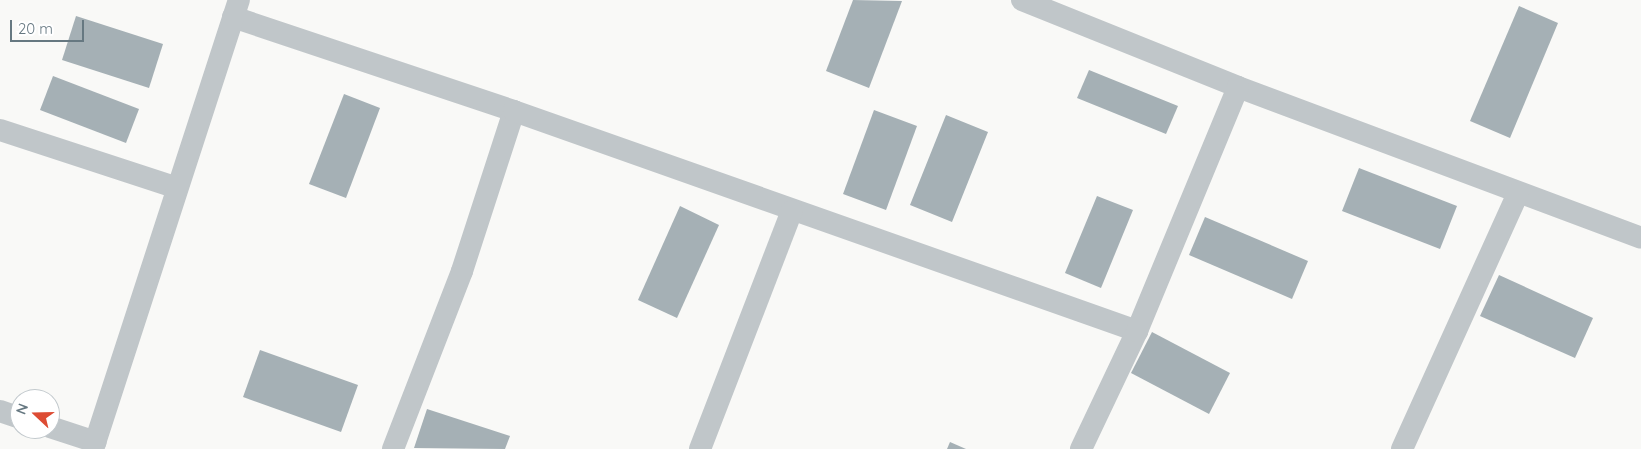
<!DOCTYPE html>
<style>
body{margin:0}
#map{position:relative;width:1641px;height:449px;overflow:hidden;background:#f9f9f7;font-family:Quicksand,sans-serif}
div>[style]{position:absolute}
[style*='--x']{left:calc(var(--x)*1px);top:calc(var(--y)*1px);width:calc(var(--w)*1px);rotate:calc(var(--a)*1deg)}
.building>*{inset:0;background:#a5b0b5}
.street>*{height:22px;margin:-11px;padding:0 11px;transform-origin:11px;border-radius:11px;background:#c0c6c9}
span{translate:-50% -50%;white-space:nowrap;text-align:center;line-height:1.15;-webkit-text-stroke:5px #fff;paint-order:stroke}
.north{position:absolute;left:10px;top:389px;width:50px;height:50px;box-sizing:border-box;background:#fff;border:1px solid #c2c9cd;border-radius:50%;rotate:291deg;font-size:14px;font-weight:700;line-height:20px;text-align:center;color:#667881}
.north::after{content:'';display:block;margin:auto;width:18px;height:22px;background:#dd4c34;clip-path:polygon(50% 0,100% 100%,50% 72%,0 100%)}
.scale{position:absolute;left:10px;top:20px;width:74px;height:22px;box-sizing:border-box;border:2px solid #667881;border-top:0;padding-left:6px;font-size:15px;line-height:18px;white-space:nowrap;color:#667881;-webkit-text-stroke:4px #fff;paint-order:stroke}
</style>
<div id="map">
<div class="building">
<i style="clip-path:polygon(853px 0,902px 1px,869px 88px,826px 71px)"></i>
<i style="clip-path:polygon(1519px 6px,1558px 23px,1510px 138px,1470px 121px)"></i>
<i style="clip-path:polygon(76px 16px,163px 44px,149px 88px,62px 60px)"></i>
<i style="clip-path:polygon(1089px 70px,1178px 106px,1166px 134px,1077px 98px)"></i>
<i style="clip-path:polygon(53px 76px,139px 109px,126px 143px,40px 110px)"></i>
<i style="clip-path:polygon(344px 94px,380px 108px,346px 198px,309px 184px)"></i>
<i style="clip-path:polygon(874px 110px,917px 126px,886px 210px,843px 194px)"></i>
<i style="clip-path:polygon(946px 115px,988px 132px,952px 222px,910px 205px)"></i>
<i style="clip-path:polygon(1359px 168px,1457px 206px,1440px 249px,1342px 211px)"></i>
<i style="clip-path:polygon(1097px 196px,1133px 210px,1101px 288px,1065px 273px)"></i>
<i style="clip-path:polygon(680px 206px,719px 225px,677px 318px,638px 300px)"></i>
<i style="clip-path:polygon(1205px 217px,1308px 261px,1292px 299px,1189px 255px)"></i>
<i style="clip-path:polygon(1499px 275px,1593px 318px,1575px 358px,1480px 316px)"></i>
<i style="clip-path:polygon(1152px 332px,1230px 373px,1209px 414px,1131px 373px)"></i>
<i style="clip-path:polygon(260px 350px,358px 385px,341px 432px,243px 397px)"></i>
<i style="clip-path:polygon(427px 409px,510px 436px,505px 449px,414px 448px)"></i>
<i style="clip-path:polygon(950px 442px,966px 449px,947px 449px)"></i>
</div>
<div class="street">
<i style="--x:1022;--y:0;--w:233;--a:21.9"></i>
<i style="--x:1238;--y:87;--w:430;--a:20.5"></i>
<i style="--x:233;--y:17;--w:296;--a:18.5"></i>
<i style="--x:0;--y:130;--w:186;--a:18.1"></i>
<i style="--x:0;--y:411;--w:21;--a:19"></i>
<i style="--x:50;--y:427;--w:48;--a:18.1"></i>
<i style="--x:93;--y:449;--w:472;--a:-72"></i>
<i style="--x:393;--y:449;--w:191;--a:-68.8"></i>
<i style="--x:462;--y:271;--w:168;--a:-72"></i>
<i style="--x:514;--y:111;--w:661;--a:19.45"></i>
<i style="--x:700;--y:449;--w:255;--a:-68.9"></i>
<i style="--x:1081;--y:449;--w:131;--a:-64.6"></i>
<i style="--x:1137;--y:331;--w:264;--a:-67.5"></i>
<i style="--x:1402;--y:449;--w:281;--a:-65.6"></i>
</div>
<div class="north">N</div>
<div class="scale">20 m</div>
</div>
